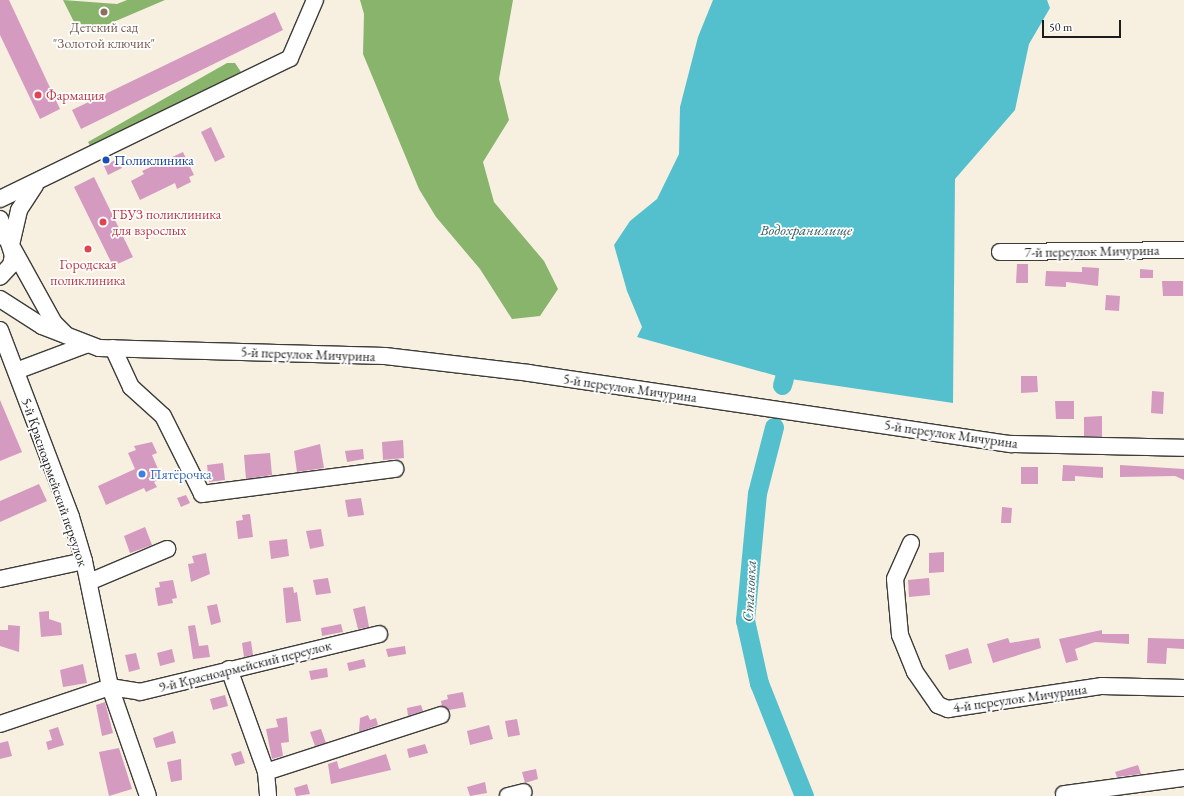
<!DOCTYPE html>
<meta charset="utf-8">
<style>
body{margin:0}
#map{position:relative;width:1184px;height:796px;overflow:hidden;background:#f7f0e0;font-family:"EB Garamond",serif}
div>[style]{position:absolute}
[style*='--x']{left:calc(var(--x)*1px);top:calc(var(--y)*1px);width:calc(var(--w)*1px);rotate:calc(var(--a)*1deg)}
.forest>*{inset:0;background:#88b46c}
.water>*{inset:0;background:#54c0ce}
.river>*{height:19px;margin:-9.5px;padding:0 9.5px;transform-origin:9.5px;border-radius:9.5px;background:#54c0ce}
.building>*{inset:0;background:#d49ac0}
.roads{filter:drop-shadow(1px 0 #3d3c39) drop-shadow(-1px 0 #3d3c39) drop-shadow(0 1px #3d3c39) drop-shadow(0 -1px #3d3c39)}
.minor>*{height:16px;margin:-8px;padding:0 8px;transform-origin:8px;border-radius:8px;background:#fff}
.dots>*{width:11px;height:11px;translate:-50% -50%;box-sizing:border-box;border:2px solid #fff;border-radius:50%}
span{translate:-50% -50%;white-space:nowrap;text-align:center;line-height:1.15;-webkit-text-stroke:3.5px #fff;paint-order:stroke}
.education-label{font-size:14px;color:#785e54}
.health-label{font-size:14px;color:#be3a42}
.left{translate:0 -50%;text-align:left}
.transit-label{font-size:14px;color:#164399}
.street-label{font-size:14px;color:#1c1c1c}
.shop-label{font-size:14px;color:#366cbe}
.water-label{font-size:15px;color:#325e63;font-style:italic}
.scale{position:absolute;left:1042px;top:20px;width:79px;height:18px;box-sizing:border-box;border:2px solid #1c1c1c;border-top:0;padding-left:5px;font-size:12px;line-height:14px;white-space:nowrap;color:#1c1c1c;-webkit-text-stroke:3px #fff;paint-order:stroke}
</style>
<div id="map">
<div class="forest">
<i style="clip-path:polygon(63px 0,117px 4px,127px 0,165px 0,97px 29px,74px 22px)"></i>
<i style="clip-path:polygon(360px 0,513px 0,499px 79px,509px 120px,483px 162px,494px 202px,544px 261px,558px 289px,540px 316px,512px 319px,480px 269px,436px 217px,419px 189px,363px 54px,364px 14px)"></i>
<i style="clip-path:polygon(227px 63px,235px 63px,243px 75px,92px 149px,88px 142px)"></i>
</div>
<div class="water">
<i style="clip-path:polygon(713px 0,1047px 0,1050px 8px,1029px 44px,1015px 110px,955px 179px,953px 403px,784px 378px,637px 337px,642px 327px,627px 291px,614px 245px,630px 221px,657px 199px,679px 154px,680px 107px,698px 37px)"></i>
</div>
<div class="river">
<i style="--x:782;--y:385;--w:7;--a:-74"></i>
<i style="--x:774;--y:427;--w:68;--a:104.4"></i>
<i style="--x:757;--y:493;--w:128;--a:95.4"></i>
<i style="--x:745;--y:620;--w:65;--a:77.5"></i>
<i style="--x:759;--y:683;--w:122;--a:68.3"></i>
</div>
<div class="building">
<i style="clip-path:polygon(0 0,9px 0,60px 109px,40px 119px,0 35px)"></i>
<i style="clip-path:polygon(275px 12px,283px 30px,81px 129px,72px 110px)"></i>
<i style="clip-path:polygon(211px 127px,225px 157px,215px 162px,201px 132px)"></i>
<i style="clip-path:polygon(183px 152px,194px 175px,189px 177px,191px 182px,177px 189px,175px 183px,140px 200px,131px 181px,144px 174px,142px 171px)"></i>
<i style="clip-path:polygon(117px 159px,122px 168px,108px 175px,104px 166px)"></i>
<i style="clip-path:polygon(94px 177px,133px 257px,113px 266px,74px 187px)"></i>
<i style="clip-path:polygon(1017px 264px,1028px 264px,1028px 283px,1016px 283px)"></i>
<i style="clip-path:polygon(1082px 267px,1099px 268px,1098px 286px,1066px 282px,1066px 287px,1045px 286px,1046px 271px,1082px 272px)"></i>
<i style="clip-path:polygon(1140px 269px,1153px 270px,1153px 278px,1140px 278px)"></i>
<i style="clip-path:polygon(1162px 281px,1183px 281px,1183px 296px,1163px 296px)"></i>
<i style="clip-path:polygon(1106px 295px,1120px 296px,1119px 311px,1105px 310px)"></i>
<i style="clip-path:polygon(1021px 376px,1037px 376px,1038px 392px,1021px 393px)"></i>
<i style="clip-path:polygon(1152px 391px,1164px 392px,1163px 414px,1151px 413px)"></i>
<i style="clip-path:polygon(0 400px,22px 452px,0 461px)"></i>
<i style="clip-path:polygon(1055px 401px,1074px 401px,1074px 419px,1056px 419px)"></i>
<i style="clip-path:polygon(1102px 416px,1102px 437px,1084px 436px,1084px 417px)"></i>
<i style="clip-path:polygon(403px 440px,404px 458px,383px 460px,382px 442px)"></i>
<i style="clip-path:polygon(152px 442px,157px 453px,152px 455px,162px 478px,154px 482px,157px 487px,146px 492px,144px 488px,106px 505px,98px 486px,135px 469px,128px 453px,136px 450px,134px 446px)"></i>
<i style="clip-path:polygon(320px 444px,324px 468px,297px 472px,294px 451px)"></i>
<i style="clip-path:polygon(363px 449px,364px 459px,347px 462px,345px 451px)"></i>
<i style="clip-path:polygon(270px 453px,272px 475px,246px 479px,244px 455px)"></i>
<i style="clip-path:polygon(223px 463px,225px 480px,209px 482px,207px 465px)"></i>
<i style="clip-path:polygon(1063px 465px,1103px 467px,1103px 478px,1075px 476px,1075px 481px,1062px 481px)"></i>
<i style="clip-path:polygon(1120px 465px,1184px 469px,1184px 480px,1175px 476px,1120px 477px)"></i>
<i style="clip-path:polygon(1021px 467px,1038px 467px,1038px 484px,1021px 484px)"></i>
<i style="clip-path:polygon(39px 484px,47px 501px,0 522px,0 501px)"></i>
<i style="clip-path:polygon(186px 495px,190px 503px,181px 507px,177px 498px)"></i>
<i style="clip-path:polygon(361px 498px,364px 515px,348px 517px,345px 500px)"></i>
<i style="clip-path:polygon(1002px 507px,1012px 508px,1011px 523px,1001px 523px)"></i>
<i style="clip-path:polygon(250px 514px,253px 537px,238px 539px,236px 521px,243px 520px,242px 515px)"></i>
<i style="clip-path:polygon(145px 527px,152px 545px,130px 553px,124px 536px)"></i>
<i style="clip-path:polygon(321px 529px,324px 546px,310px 549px,306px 531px)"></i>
<i style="clip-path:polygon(287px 539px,289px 556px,271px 559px,269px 541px)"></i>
<i style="clip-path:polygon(944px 552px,944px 572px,929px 573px,929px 553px)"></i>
<i style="clip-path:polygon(206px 553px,210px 574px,191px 582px,188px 564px,194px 563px,192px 556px)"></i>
<i style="clip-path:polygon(328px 578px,331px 593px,316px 595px,313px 580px)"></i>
<i style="clip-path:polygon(929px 578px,930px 595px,909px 597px,908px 580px)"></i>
<i style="clip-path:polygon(173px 580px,177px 598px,172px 599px,173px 603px,158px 606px,155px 588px,160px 587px,159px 582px)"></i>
<i style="clip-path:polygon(293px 587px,294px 593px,297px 592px,301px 621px,286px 623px,283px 588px)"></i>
<i style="clip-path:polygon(217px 604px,221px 622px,211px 625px,207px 606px)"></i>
<i style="clip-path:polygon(365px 606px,369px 627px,358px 629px,353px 609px)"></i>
<i style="clip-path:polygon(49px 611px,49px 619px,61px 623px,62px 635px,41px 637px,39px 612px)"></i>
<i style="clip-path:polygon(341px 624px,343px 632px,322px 636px,321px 628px)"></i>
<i style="clip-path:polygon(8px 625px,20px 626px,19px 652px,0 646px,0 630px,8px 630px)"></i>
<i style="clip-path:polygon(195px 625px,199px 646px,208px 645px,210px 657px,193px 659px,188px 626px)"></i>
<i style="clip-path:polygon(1102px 630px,1102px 634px,1129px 634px,1129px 644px,1095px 642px,1075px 649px,1078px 660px,1066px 663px,1059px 639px)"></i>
<i style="clip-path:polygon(1008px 638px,1010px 643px,1039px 638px,1041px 648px,993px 663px,987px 644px)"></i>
<i style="clip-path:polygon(1148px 638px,1184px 639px,1184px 649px,1167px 648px,1166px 664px,1147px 663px)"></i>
<i style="clip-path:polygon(251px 641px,253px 655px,244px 657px,242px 643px)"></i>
<i style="clip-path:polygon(405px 646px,406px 654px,388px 657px,386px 649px)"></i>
<i style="clip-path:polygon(968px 648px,972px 663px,949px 670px,945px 655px)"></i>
<i style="clip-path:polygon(172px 649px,175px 662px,160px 666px,157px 653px)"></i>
<i style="clip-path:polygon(136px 653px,140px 669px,129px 672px,125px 655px)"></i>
<i style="clip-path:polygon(364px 659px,366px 667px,349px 671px,347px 663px)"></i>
<i style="clip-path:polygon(83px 664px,87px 683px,63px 687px,60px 670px)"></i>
<i style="clip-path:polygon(327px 668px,328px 677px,311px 680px,309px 671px)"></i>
<i style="clip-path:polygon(463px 692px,466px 707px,449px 710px,442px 706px,441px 701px,448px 699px,447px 695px)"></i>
<i style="clip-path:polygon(225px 695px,228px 706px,213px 710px,210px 699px)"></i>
<i style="clip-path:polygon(105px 702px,113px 733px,102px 736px,96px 705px)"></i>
<i style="clip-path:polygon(421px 705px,423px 711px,408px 716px,407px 708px)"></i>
<i style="clip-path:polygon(368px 715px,370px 720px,376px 718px,378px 725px,359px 732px,360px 718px)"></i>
<i style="clip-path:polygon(287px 717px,289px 742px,281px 743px,283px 756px,272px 759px,266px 729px,278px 727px,276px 719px)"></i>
<i style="clip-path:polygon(517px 719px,520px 735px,508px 737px,505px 721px)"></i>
<i style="clip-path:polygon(489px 725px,493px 739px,470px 745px,467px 731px)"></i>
<i style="clip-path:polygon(58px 727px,64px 745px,48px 750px,46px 742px,52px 740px,49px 730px)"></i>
<i style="clip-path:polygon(321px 729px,326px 743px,315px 746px,310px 732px)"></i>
<i style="clip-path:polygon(173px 731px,176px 743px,156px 748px,153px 738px)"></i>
<i style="clip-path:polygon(8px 741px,12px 756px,0 759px,0 743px)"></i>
<i style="clip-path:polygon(425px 744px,428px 753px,409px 758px,407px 749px)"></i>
<i style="clip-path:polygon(119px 748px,132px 789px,109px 796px,99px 752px)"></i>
<i style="clip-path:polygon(241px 751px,245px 763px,235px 766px,231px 754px)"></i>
<i style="clip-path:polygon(386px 754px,391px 770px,331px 784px,328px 764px,337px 761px,339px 769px)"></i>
<i style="clip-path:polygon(181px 759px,182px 780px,171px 782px,167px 762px)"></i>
<i style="clip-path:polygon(1138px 765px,1141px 774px,1117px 777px,1115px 772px)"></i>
<i style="clip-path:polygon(536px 769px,538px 779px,525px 783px,522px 772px)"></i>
<i style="clip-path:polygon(485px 782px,487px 793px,470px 796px,467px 787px)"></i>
<i style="clip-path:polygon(307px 784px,310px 794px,296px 796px,294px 788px)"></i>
</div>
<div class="roads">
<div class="minor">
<i style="--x:0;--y:199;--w:322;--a:-25.9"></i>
<i style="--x:290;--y:58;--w:63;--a:-66.7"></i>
<i style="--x:0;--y:219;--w:22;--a:69"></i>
<i style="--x:0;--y:234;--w:10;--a:37"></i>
<i style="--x:8;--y:240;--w:16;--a:72"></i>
<i style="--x:13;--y:255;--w:10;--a:101"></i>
<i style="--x:11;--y:265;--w:16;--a:133"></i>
<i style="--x:11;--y:245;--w:36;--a:-77"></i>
<i style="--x:19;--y:210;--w:30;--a:-57"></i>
<i style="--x:13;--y:249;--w:85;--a:61"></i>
<i style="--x:54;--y:323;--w:17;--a:45"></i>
<i style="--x:1000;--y:252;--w:184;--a:-0.6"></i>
<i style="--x:0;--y:299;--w:50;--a:32.7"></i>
<i style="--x:42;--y:326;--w:61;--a:21.1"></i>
<i style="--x:99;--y:348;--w:286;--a:1.6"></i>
<i style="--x:385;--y:356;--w:145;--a:6.7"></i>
<i style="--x:529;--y:373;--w:487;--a:8.4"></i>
<i style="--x:1011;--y:444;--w:173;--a:1.3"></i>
<i style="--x:0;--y:330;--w:200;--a:69.2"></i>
<i style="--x:71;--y:517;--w:46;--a:73.5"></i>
<i style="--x:84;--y:561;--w:129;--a:78.3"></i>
<i style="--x:110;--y:687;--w:115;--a:70.8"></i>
<i style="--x:113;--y:348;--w:43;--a:65.2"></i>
<i style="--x:131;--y:387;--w:43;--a:42.2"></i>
<i style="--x:163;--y:416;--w:87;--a:63.4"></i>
<i style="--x:202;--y:494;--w:195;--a:-7.4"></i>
<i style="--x:16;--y:371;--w:74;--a:-20.6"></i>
<i style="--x:911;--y:543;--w:39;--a:114"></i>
<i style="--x:895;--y:579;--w:56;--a:84.9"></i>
<i style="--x:900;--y:635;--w:40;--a:68"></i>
<i style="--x:915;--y:672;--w:40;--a:55.1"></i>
<i style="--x:938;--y:705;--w:11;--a:22"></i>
<i style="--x:948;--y:709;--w:156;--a:-8.5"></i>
<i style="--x:1102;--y:686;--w:82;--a:1.4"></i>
<i style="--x:0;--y:579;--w:86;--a:-12.1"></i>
<i style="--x:89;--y:582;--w:85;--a:-22.9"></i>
<i style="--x:229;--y:669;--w:109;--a:70.2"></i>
<i style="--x:266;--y:772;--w:24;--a:85"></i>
<i style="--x:0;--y:724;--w:116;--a:-18.6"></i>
<i style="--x:110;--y:687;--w:30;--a:9"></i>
<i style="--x:140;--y:692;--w:246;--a:-13.6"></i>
<i style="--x:266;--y:772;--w:184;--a:-18"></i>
<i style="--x:1064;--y:794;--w:121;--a:-7.6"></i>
<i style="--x:508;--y:796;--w:16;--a:-14"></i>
</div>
</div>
<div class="dots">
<i style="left:104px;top:12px;background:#8d6e63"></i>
<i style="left:38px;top:95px;background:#e0444e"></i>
<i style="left:106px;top:160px;background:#1a4fb4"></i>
<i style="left:103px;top:222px;background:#e0444e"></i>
<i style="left:88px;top:249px;background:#e0444e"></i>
<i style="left:142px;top:474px;background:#3f7fe0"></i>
</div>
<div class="education-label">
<span style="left:104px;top:35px">Детский сад<br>"Золотой ключик"</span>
</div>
<div class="health-label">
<span class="left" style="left:46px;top:95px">Фармация</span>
<span class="left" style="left:112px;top:222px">ГБУЗ поликлиника<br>для взрослых</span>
<span style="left:88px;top:272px">Городская<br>поликлиника</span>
</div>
<div class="transit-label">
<span class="left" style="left:114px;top:160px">Поликлиника</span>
</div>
<div class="street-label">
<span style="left:1092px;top:251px;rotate:-1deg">7-й переулок Мичурина</span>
<span style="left:308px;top:354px;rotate:2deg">5-й переулок Мичурина</span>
<span style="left:630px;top:388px;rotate:8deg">5-й переулок Мичурина</span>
<span style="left:951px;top:434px;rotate:8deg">5-й переулок Мичурина</span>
<span style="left:55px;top:482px;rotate:71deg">5-й Красноармейский переулок</span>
<span style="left:245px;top:666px;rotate:-14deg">9-й Красноармейский переулок</span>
<span style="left:1020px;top:698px;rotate:-8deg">4-й переулок Мичурина</span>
</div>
<div class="shop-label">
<span class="left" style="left:150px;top:474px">Пятёрочка</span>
</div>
<div class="water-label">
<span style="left:806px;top:230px">Водохранилище</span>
<span style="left:749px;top:591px;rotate:-87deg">Становка</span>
</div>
<div class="scale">50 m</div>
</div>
